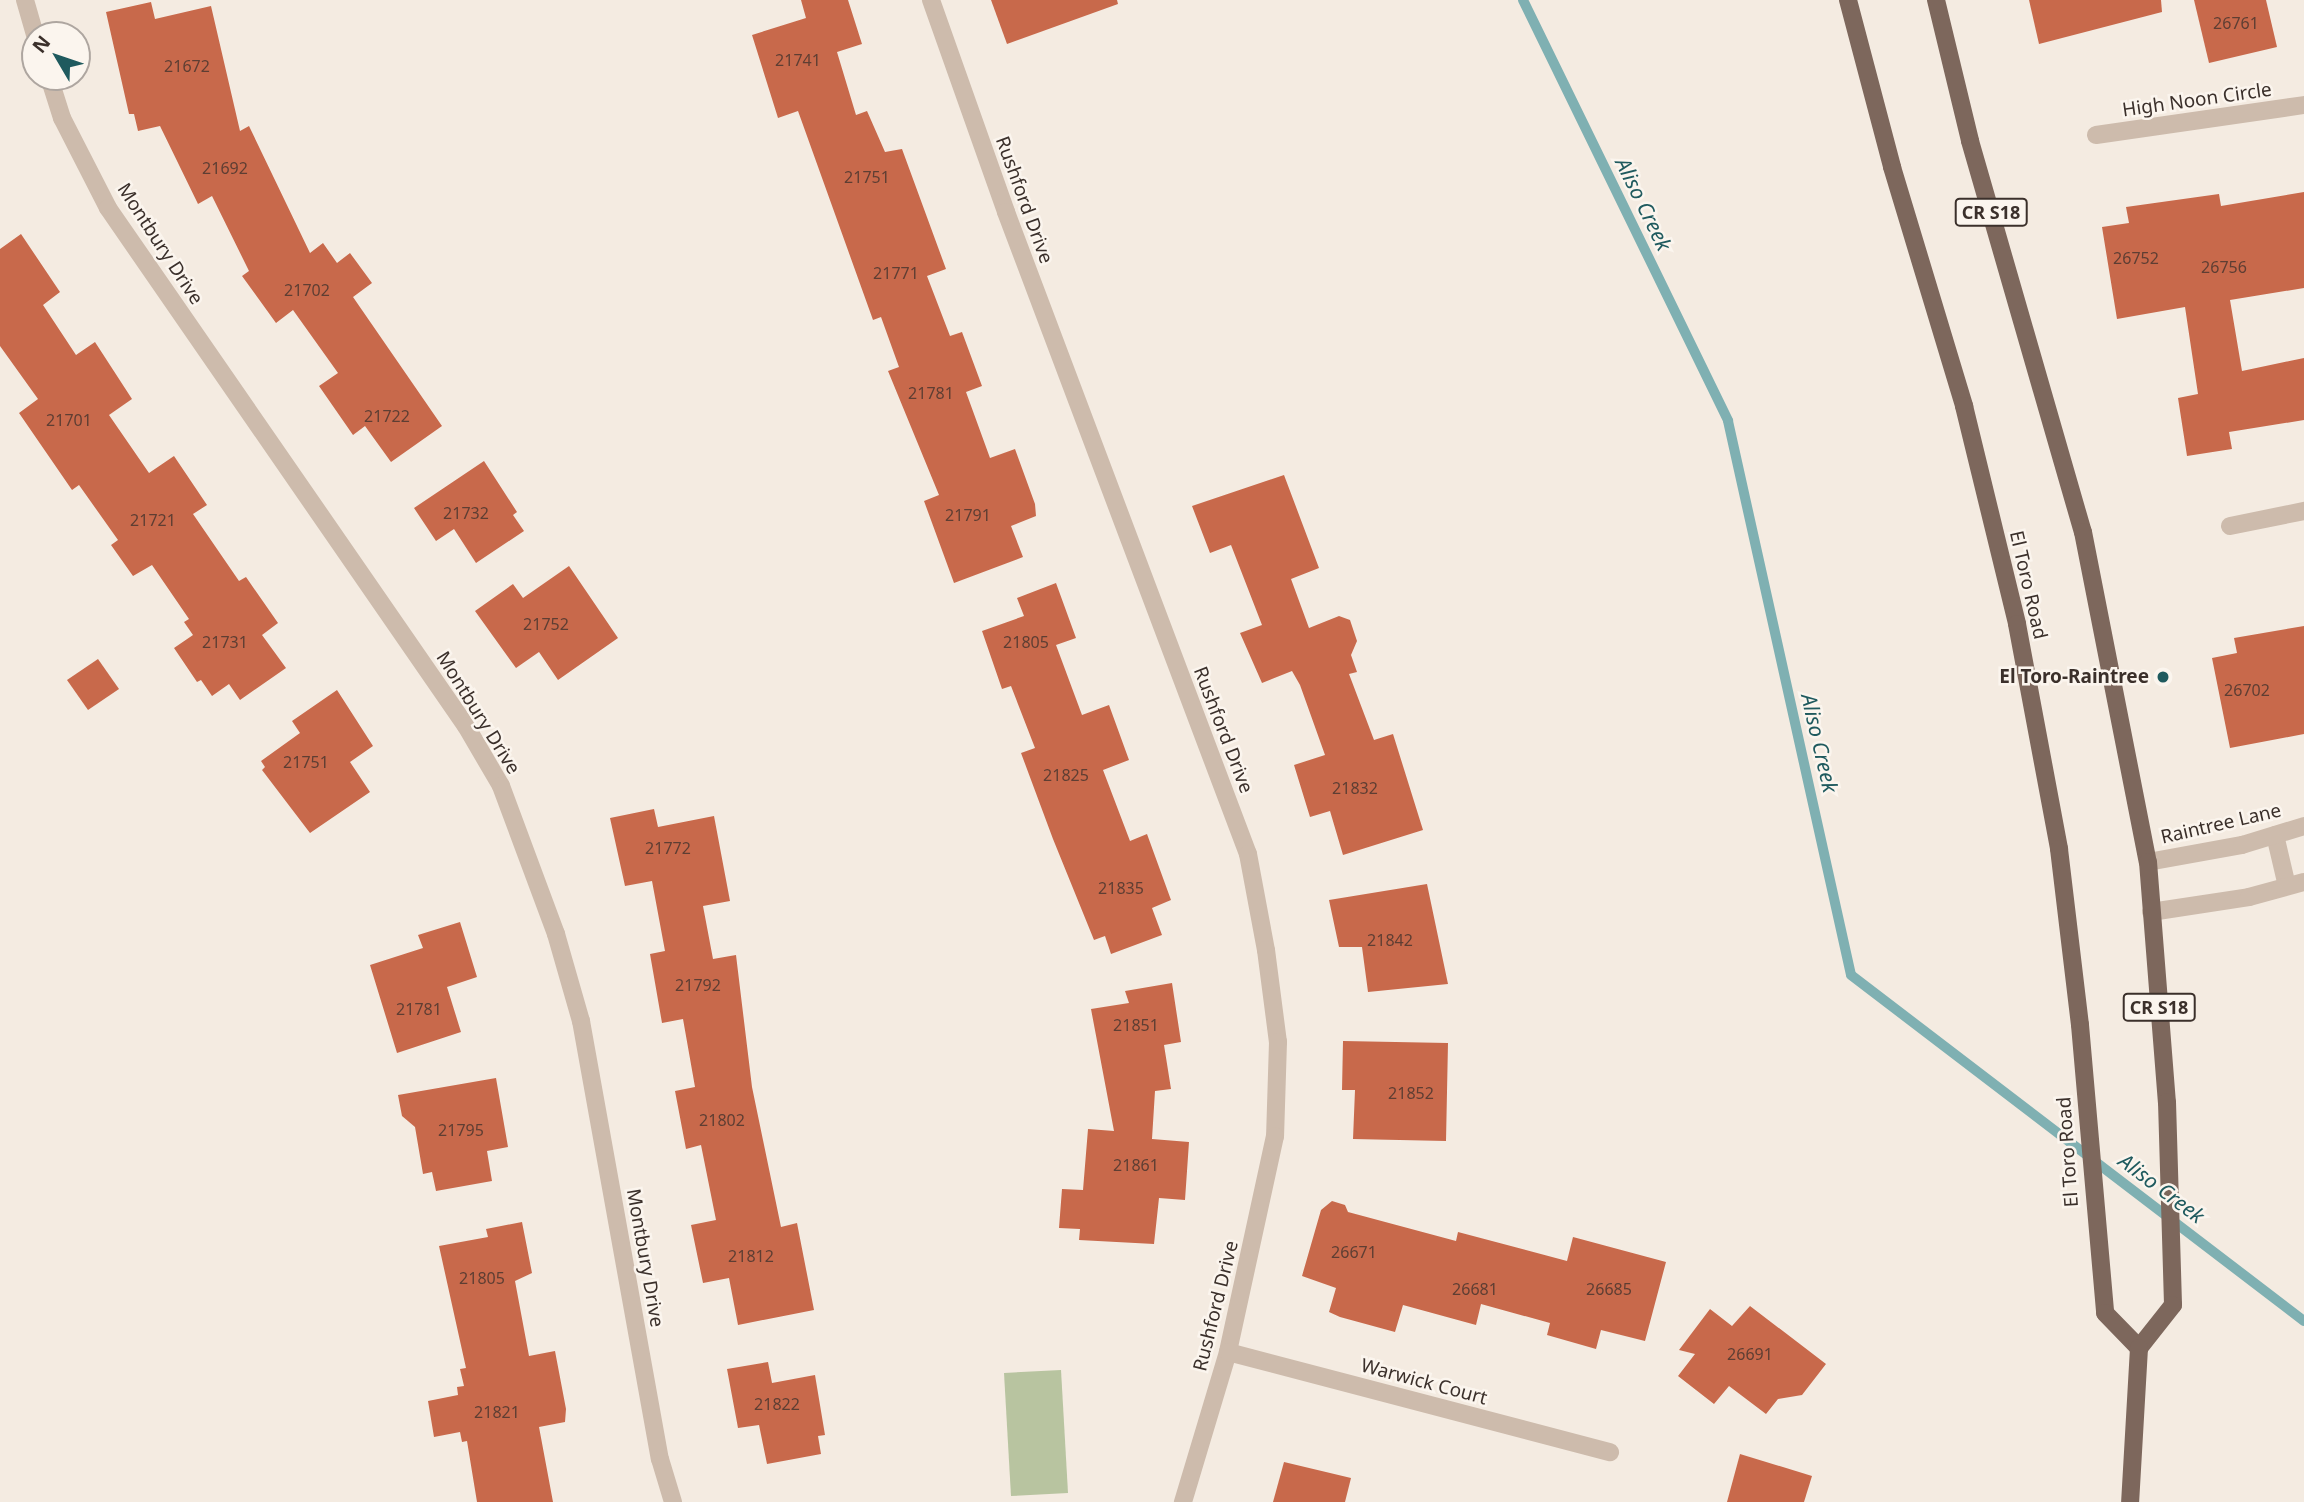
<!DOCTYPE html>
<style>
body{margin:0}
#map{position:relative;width:2304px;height:1502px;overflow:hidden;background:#f4ebe1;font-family:"Noto Sans",sans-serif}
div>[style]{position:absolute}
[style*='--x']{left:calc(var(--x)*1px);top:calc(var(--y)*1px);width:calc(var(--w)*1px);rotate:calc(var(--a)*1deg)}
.green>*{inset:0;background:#b8c4a0}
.stream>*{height:10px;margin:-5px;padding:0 5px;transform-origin:5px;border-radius:5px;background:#7fb0b2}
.building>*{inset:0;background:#c8694b}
.minor>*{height:18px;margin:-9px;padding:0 9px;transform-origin:9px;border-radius:9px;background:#cdbbac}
.major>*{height:18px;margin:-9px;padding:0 9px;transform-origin:9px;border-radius:9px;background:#7d675c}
.dots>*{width:19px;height:19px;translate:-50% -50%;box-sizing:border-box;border:4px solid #fbf5ee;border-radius:50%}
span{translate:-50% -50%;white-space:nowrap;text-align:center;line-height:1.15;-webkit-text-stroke:5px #fbf5ee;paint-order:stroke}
.number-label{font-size:16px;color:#5e3e33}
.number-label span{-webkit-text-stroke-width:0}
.shield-label span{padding:2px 5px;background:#fbf5ee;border:2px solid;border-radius:5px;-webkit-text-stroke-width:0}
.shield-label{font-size:18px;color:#3b302b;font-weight:700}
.street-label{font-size:19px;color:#3b302b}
.poi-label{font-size:19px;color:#3b302b;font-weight:700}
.right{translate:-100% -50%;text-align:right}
.water-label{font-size:21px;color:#1f5a5e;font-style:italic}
.north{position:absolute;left:21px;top:21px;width:70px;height:70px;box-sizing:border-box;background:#fbf5ee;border:2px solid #aea6a0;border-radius:50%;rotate:309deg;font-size:19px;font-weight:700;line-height:28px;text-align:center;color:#3b302b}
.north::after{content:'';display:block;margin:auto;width:24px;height:32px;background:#1f5a5e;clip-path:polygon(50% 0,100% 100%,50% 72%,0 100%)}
</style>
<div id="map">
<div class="green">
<i style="clip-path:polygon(1061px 1370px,1068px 1493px,1011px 1496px,1004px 1373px)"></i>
</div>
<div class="stream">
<i style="--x:1523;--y:0;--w:468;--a:64"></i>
<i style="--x:1728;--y:421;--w:567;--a:77.48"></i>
<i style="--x:1851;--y:975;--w:570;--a:37.37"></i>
</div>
<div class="building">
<i style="clip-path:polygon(801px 0,848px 0,862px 44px,837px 52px,856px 115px,867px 111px,885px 152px,902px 149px,946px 269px,927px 276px,950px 336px,962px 332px,982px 386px,966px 392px,990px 458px,1015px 449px,1035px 504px,1036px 516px,1011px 526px,1023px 557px,954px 583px,924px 501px,939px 495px,888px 371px,899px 367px,881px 317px,873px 320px,798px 111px,778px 118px,752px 35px,806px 18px)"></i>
<i style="clip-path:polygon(991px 0,1117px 0,1118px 4px,1007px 44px)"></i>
<i style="clip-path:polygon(2029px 0,2161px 0,2162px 12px,2039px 44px)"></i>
<i style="clip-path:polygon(2194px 0,2266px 0,2277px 47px,2209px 63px)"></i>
<i style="clip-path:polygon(151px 2px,155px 19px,211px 6px,240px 131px,249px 126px,310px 253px,323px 243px,337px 263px,350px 253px,372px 283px,353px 297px,442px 426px,391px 462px,365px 426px,353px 435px,319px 386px,338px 373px,293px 310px,276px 323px,242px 276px,249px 271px,212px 196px,198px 204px,160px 126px,138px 131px,134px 114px,129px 114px,106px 12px)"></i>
<i style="clip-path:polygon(2304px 192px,2304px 288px,2230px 300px,2242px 371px,2304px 358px,2304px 420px,2229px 432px,2232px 449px,2187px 456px,2178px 398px,2198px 394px,2185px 307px,2117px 319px,2102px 227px,2129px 223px,2126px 207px,2219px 194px,2221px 206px)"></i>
<i style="clip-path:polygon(21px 234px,60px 292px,43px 305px,76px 355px,95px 342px,132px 399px,109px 415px,149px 473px,174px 456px,207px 505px,193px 514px,239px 581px,246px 577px,278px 623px,262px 635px,286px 668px,240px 700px,229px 684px,212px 696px,201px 680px,197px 682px,174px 648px,193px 635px,184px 622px,189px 619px,152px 565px,133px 576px,111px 545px,118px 540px,79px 485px,72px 490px,19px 413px,38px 399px,0 346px,0 249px)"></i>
<i style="clip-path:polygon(484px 461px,517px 512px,513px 515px,524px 531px,476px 563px,454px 529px,436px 541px,414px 508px)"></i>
<i style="clip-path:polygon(1284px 475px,1319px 568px,1291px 579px,1309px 628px,1339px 616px,1350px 620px,1357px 641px,1351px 655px,1357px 672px,1349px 674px,1374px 740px,1393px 734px,1423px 830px,1343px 855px,1330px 811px,1310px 817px,1294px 765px,1325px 755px,1300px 685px,1292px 671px,1262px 683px,1240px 633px,1262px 625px,1231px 545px,1210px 553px,1192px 506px)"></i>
<i style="clip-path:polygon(569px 566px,618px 638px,558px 680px,539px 652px,516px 668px,475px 611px,513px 584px,523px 598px)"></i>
<i style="clip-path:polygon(1056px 583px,1076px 638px,1056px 645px,1082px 715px,1109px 705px,1129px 760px,1103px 770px,1130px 841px,1147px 834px,1171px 900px,1152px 908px,1162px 935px,1111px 954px,1105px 936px,1094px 940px,1053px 839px,1021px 753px,1035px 748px,1011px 686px,1002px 689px,982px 631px,1024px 616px,1017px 598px)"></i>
<i style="clip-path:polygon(2304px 626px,2304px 734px,2230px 748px,2212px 658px,2237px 653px,2234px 638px)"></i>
<i style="clip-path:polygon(98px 659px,119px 689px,88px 710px,67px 680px)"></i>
<i style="clip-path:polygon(337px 690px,373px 746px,350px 762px,370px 792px,310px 833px,262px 770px,265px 767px,261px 761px,300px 733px,292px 721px)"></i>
<i style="clip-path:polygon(654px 809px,658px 827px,714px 816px,730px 901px,703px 906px,713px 959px,736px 955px,752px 1087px,781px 1227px,797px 1223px,814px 1310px,738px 1325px,729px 1278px,703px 1283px,691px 1225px,716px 1220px,701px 1145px,686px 1149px,675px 1091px,695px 1087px,683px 1019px,662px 1023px,650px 954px,665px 951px,652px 881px,625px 886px,610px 818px)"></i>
<i style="clip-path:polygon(1427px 884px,1448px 984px,1368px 992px,1362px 947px,1339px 947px,1329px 900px)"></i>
<i style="clip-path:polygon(460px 922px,477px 977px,447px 987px,461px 1032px,397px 1053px,370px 965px,423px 948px,418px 935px)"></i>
<i style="clip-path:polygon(1172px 983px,1181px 1042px,1164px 1045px,1171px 1089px,1155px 1091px,1152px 1139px,1189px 1142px,1185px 1200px,1159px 1198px,1154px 1244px,1079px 1240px,1080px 1229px,1059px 1228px,1062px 1189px,1083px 1190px,1088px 1129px,1114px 1131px,1091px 1009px,1129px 1003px,1125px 991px)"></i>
<i style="clip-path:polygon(1343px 1041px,1448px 1043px,1446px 1141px,1353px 1139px,1355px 1090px,1342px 1090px)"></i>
<i style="clip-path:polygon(496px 1078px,508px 1147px,487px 1151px,492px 1181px,436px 1191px,432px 1172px,423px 1174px,415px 1127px,402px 1116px,398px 1095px)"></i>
<i style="clip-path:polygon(1332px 1201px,1345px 1205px,1348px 1212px,1456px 1241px,1458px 1232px,1567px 1261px,1573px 1237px,1666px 1262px,1645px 1341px,1601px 1330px,1596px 1349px,1547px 1335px,1550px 1323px,1481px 1304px,1476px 1325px,1403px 1305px,1395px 1332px,1340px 1317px,1329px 1312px,1336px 1288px,1302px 1276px,1321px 1210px)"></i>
<i style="clip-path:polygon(522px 1222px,532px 1273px,515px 1281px,529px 1356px,555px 1351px,566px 1409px,565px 1422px,539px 1427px,553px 1502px,477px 1502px,467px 1441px,462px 1442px,460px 1432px,434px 1437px,428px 1401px,458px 1395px,457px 1387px,464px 1386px,460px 1369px,466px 1368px,439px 1246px,488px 1237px,486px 1229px)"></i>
<i style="clip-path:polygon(1750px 1306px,1826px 1364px,1802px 1395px,1778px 1399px,1766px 1414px,1729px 1386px,1714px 1404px,1678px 1376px,1695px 1354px,1679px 1350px,1710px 1309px,1732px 1326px)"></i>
<i style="clip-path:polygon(768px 1362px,772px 1383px,815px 1375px,825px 1435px,818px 1436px,821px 1454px,767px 1464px,759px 1425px,738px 1428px,727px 1369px)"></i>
<i style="clip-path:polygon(1740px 1454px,1812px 1476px,1804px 1502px,1727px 1502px)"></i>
<i style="clip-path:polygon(1284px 1462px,1351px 1478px,1345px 1502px,1273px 1502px)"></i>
</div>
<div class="minor">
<i style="--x:25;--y:0;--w:36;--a:74"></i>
<i style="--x:931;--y:0;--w:225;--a:70.5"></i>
<i style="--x:1006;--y:212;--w:686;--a:69.35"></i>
<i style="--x:1248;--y:854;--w:98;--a:79.4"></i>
<i style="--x:1266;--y:950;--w:93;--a:82.6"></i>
<i style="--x:1278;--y:1042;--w:94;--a:91.8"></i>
<i style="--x:1275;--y:1136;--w:221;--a:102.3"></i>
<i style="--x:1228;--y:1352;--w:157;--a:106.7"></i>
<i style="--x:49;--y:77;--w:43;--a:72.4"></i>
<i style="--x:62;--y:118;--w:101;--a:62.9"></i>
<i style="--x:108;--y:208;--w:630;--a:55.35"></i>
<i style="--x:466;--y:726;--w:69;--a:59.7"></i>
<i style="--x:501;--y:786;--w:158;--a:69.6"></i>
<i style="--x:556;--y:934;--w:91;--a:74"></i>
<i style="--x:581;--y:1021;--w:445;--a:79.8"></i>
<i style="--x:660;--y:1459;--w:45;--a:73.2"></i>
<i style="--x:2096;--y:135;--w:210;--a:-8.2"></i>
<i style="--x:2230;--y:526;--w:76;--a:-11.5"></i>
<i style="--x:2275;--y:835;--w:52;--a:76.8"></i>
<i style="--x:2148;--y:862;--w:96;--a:-10.3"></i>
<i style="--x:2242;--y:845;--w:65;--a:-17"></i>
<i style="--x:2151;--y:912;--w:99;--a:-8.7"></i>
<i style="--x:2249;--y:897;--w:57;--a:-15.3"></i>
<i style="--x:1228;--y:1352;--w:395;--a:14.7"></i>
</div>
<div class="major">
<i style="--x:1848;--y:0;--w:173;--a:75.2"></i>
<i style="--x:1892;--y:167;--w:250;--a:73.2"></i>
<i style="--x:1964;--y:406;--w:224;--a:76.3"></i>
<i style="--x:2017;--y:624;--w:229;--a:79.4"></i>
<i style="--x:2059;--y:849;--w:177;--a:83.2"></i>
<i style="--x:2080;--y:1025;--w:289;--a:85"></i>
<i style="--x:2105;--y:1313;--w:49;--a:45.8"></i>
<i style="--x:1936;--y:0;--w:145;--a:76.4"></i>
<i style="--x:1970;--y:141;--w:407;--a:73.9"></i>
<i style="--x:2083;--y:532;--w:336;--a:78.9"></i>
<i style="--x:2148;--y:862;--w:241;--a:85.5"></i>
<i style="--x:2167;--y:1102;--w:203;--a:88.3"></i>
<i style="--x:2173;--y:1305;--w:55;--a:128.3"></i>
<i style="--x:2139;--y:1348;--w:154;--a:93.3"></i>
</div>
<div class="dots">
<i style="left:2163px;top:677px;background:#1f5a5e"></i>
</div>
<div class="number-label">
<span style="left:2236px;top:23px">26761</span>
<span style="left:798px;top:60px">21741</span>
<span style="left:187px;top:66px">21672</span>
<span style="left:225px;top:168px">21692</span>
<span style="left:867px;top:177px">21751</span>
<span style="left:2136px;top:258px">26752</span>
<span style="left:2224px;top:267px">26756</span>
<span style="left:896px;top:273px">21771</span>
<span style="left:307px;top:290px">21702</span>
<span style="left:931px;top:393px">21781</span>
<span style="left:387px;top:416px">21722</span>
<span style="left:69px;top:420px">21701</span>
<span style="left:466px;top:513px">21732</span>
<span style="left:968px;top:515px">21791</span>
<span style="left:153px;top:520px">21721</span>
<span style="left:546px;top:624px">21752</span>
<span style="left:225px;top:642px">21731</span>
<span style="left:1026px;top:642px">21805</span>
<span style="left:2247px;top:690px">26702</span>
<span style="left:306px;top:762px">21751</span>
<span style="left:1066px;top:775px">21825</span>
<span style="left:1355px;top:788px">21832</span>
<span style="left:668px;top:848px">21772</span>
<span style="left:1121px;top:888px">21835</span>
<span style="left:1390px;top:940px">21842</span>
<span style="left:698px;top:985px">21792</span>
<span style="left:419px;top:1009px">21781</span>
<span style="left:1136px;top:1025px">21851</span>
<span style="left:1411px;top:1093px">21852</span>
<span style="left:722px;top:1120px">21802</span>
<span style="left:461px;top:1130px">21795</span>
<span style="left:1136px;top:1165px">21861</span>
<span style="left:1354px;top:1252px">26671</span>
<span style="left:751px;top:1256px">21812</span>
<span style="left:482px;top:1278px">21805</span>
<span style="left:1475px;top:1289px">26681</span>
<span style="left:1609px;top:1289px">26685</span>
<span style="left:1750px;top:1354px">26691</span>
<span style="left:777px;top:1404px">21822</span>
<span style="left:497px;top:1412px">21821</span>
</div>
<div class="shield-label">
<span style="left:1991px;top:212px">CR S18</span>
<span style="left:2159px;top:1007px">CR S18</span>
</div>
<div class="street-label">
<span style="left:2197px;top:100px;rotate:-8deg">High Noon Circle</span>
<span style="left:1024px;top:200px;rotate:70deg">Rushford Drive</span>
<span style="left:160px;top:244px;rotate:57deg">Montbury Drive</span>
<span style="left:2028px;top:585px;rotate:77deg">El Toro Road</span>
<span style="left:478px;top:713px;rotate:58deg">Montbury Drive</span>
<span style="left:1223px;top:730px;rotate:69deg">Rushford Drive</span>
<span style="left:2221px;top:824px;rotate:-13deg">Raintree Lane</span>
<span style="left:2068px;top:1152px;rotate:-94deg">El Toro Road</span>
<span style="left:645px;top:1258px;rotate:80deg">Montbury Drive</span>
<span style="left:1216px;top:1306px;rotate:-76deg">Rushford Drive</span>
<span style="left:1424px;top:1382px;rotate:15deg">Warwick Court</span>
</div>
<div class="poi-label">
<span class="right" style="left:2149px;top:677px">El Toro-Raintree</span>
</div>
<div class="water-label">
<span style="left:1644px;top:204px;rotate:64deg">Aliso Creek</span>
<span style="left:1820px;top:743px;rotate:77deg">Aliso Creek</span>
<span style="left:2162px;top:1188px;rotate:37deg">Aliso Creek</span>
</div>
<div class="north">N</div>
</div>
